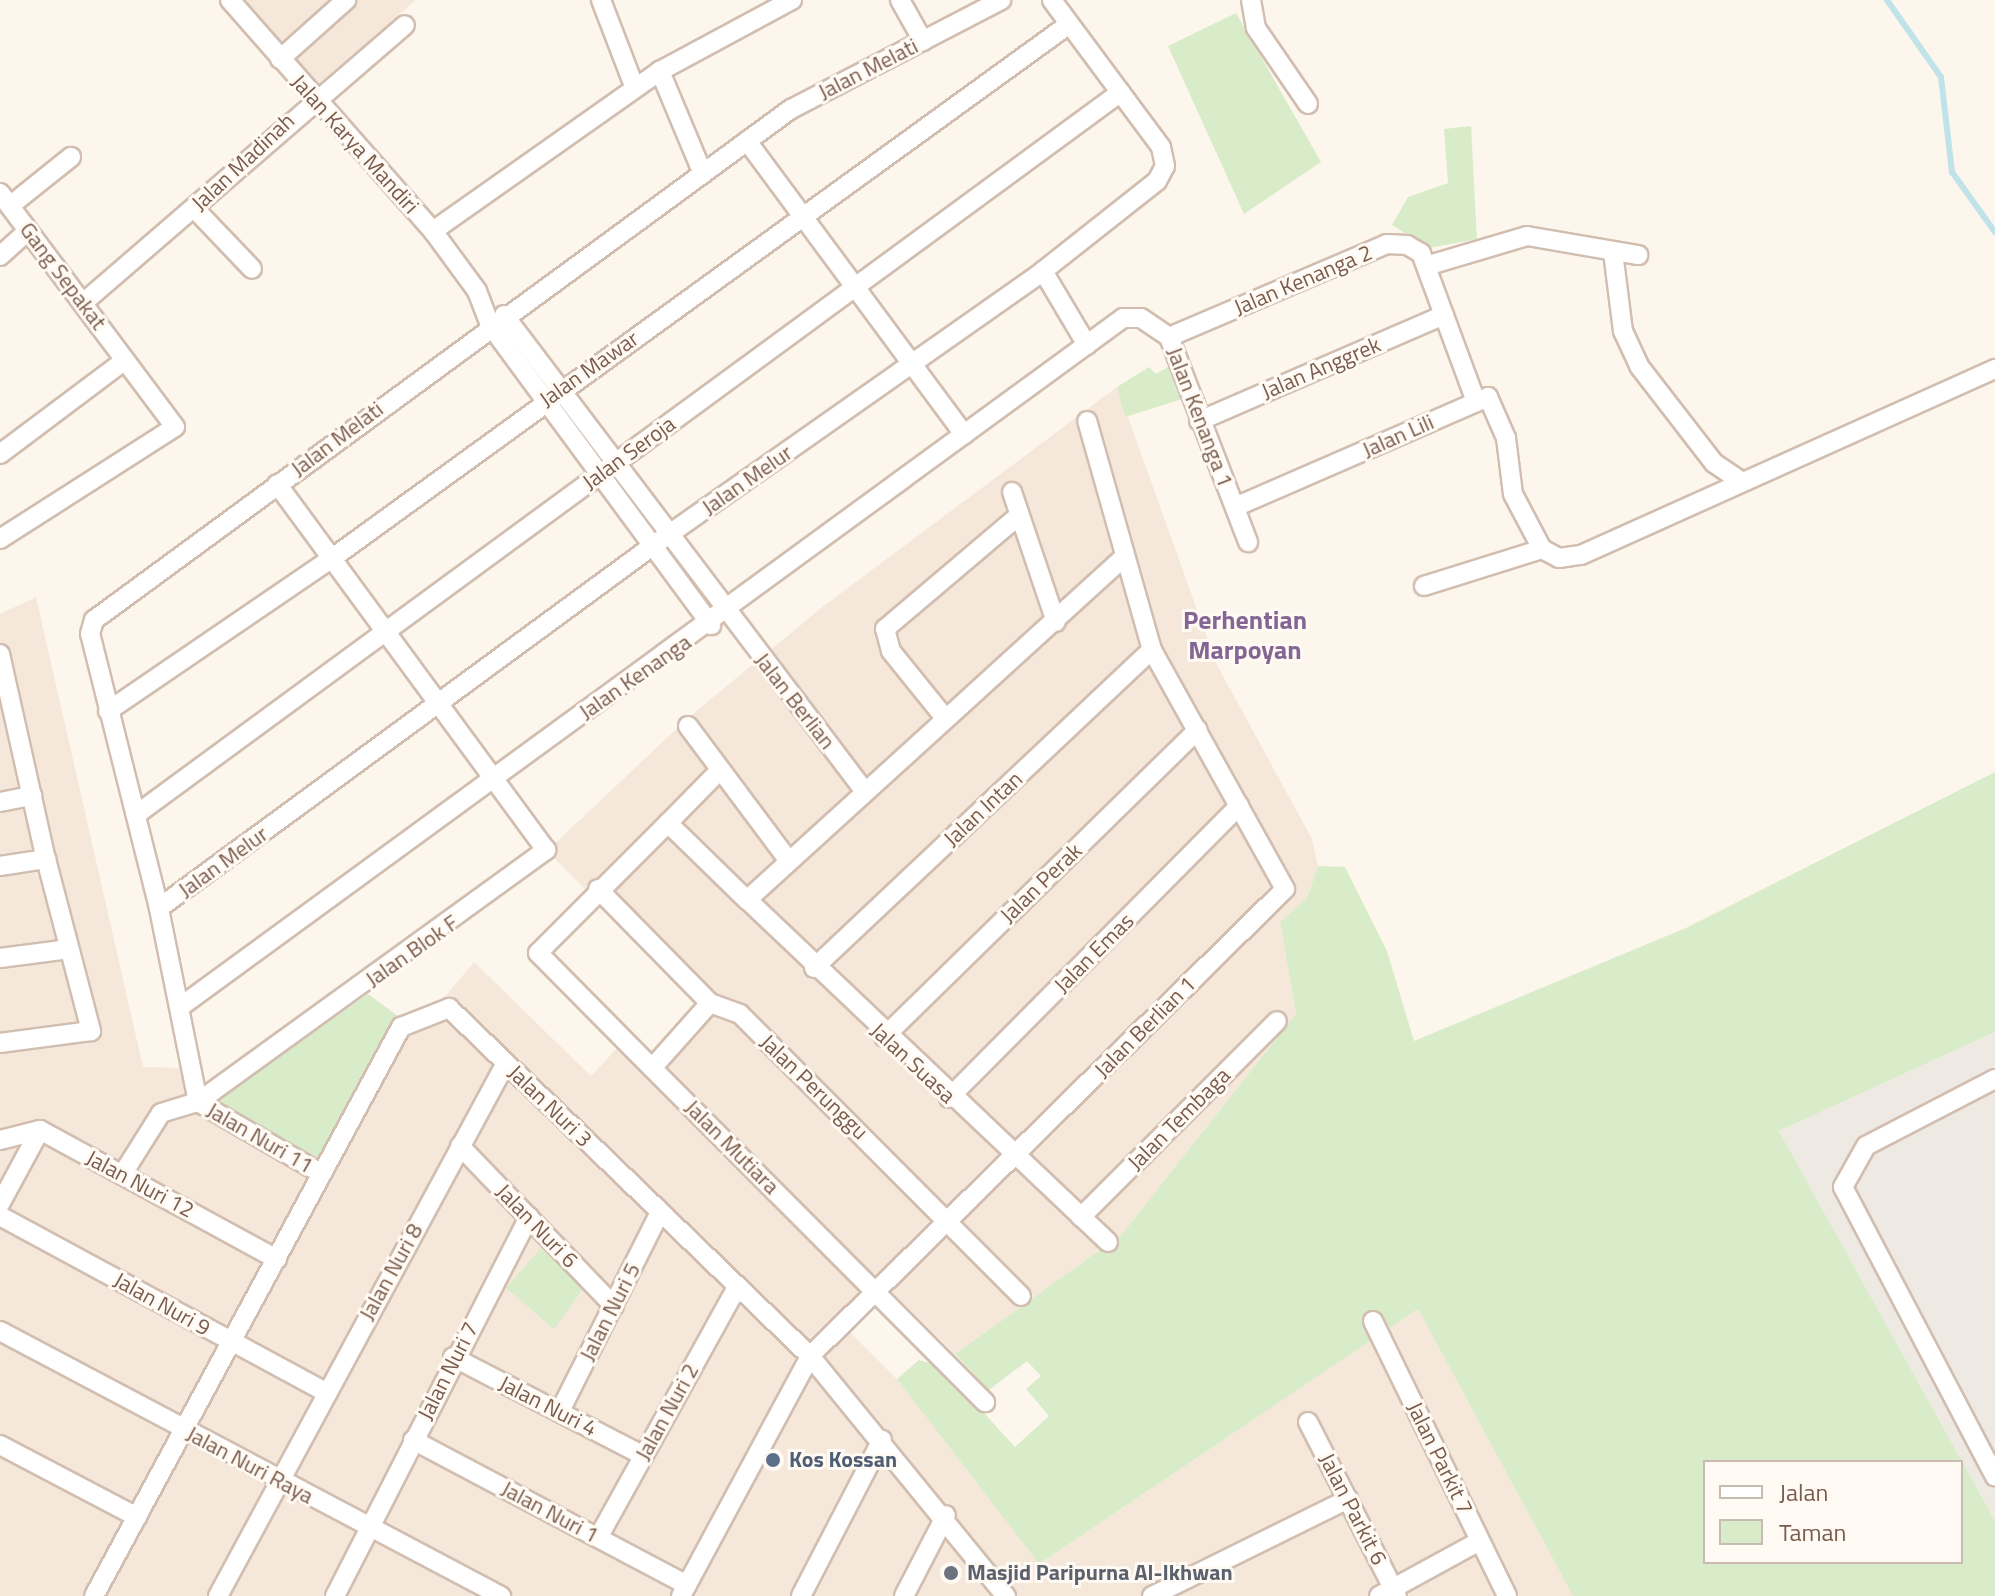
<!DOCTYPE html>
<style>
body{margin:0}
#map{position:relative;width:1995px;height:1596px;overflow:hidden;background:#fdf6ec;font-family:"Titillium Web",sans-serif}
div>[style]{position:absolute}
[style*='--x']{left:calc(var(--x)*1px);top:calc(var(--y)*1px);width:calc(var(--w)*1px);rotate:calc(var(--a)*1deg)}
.residential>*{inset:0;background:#f5e8da}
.industrial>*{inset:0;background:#efe9e4}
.green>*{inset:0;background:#d8ecc9}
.stream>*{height:6px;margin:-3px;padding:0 3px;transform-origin:3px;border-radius:3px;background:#bfe3e8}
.roads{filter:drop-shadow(2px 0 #d1beb0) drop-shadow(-2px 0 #d1beb0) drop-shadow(0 2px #d1beb0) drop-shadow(0 -2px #d1beb0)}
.minor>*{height:18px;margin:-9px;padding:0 9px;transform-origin:9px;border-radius:9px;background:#fff}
.dots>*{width:22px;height:22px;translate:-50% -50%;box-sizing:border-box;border:4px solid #fffaf3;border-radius:50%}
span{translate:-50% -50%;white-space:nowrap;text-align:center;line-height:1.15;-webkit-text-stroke:6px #fffaf3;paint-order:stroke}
.street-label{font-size:22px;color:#7a5c4d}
.service-label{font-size:22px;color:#4e5e75;font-weight:700}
.left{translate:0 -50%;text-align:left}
.worship-label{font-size:22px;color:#5b616d;font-weight:700}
.quarter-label{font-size:26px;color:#846695;font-weight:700}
.legend{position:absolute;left:1703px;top:1460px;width:260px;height:104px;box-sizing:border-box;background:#fffaf3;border:2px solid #cabbb1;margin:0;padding:10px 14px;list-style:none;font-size:24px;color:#7a5c4d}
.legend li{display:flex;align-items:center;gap:16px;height:40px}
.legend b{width:40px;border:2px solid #cabbb1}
</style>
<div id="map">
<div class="residential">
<i style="clip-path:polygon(242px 0,416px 0,316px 86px)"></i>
<i style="clip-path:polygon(1117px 387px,1217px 665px,1312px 839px,1318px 866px,1307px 898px,1280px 922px,1296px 1014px,1122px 1234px,955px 1354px,891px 1291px,849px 1331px,897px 1379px,1039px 1564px,1418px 1309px,1573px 1596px,0 1596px,0 614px,36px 597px,143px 1067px,181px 1068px,207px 1117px,315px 1179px,406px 1016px,443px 999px,474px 962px,591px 1076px,621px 1044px,653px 1059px,701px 1006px,547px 851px,689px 717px,825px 605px)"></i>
</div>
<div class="industrial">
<i style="clip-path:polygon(1995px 1032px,1995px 1521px,1779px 1131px)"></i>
</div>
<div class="green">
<i style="clip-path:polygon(1236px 13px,1321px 162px,1244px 214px,1168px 46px)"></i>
<i style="clip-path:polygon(1471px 126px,1477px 239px,1429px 248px,1392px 225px,1408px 197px,1448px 183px,1444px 129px)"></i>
<i style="clip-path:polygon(1178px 361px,1189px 397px,1125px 417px,1117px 387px,1149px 367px,1156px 374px)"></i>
<i style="clip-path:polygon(evenodd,1995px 772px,1995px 1032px,1779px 1131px,1995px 1521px,1995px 1596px,1573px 1596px,1418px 1309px,1039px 1564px,897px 1379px,919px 1360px,941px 1366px,1015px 1447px,1049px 1416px,1026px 1389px,1041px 1376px,1027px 1361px,989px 1390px,955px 1354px,1122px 1234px,1296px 1014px,1280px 922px,1307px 898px,1318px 866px,1345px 867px,1387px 951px,1414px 1041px,1686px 928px,1995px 772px,1705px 1462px,1961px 1462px,1961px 1562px,1705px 1562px,1705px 1462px)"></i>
<i style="clip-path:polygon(368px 994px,402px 1019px,327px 1162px,213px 1104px)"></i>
<i style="clip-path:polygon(541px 1248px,583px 1289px,554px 1329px,506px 1288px)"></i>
</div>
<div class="stream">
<i style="--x:1887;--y:0;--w:94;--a:55"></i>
<i style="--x:1941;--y:77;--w:96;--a:83.4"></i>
<i style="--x:1952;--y:172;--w:74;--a:54.4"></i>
</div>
<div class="roads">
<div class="minor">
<i style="--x:230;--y:0;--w:308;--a:48.7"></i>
<i style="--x:433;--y:231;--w:74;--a:53.7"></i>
<i style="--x:477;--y:291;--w:36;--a:69"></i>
<i style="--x:490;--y:325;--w:373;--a:53.6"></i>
<i style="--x:601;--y:0;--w:92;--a:69"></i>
<i style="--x:900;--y:0;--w:47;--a:60.7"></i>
<i style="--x:1251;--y:0;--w:28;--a:80"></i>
<i style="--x:1256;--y:28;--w:92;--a:55.6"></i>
<i style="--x:280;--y:59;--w:89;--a:-41.8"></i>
<i style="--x:747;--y:141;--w:365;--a:53.5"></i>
<i style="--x:703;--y:174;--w:112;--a:-112.7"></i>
<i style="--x:660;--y:71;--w:150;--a:-28.3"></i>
<i style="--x:0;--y:193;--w:292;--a:53.2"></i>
<i style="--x:175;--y:427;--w:208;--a:147.4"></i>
<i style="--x:11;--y:205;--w:77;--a:-38.7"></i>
<i style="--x:194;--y:208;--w:84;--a:46.4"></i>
<i style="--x:433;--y:231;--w:278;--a:-35.2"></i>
<i style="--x:1613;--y:252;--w:80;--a:82.8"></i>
<i style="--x:1623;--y:331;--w:38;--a:65"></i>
<i style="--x:1639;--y:366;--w:123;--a:52.3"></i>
<i style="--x:1714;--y:463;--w:34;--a:34"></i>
<i style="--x:0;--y:256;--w:36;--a:-42"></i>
<i style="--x:1426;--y:266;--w:105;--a:-16.5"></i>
<i style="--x:1527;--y:236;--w:113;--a:9.7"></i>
<i style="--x:1043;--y:271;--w:86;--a:59.3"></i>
<i style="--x:83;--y:303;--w:425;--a:-40.8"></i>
<i style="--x:504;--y:315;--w:595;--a:52.86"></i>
<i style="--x:1169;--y:337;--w:237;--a:-23.1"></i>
<i style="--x:1387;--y:244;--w:20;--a:3"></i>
<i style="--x:1407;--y:245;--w:16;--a:30"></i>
<i style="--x:1421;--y:253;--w:159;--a:69.7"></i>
<i style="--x:1199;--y:421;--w:267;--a:-23.4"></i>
<i style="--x:0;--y:454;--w:156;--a:-36.9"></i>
<i style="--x:1012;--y:492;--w:137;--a:71.3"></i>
<i style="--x:1235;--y:507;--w:276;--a:-23.5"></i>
<i style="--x:1488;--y:397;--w:45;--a:66.3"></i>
<i style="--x:1506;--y:438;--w:56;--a:82.9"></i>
<i style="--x:1513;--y:494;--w:62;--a:62.2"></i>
<i style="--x:1542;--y:549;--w:19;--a:28"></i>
<i style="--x:1559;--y:558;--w:22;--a:-8"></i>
<i style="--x:1581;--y:555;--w:454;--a:-24.2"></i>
<i style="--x:1424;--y:586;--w:124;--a:-17.4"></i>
<i style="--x:0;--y:654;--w:210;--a:77.4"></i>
<i style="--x:108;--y:711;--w:270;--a:-34.3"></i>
<i style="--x:331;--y:559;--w:910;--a:-35.93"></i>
<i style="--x:945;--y:718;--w:86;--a:-128.9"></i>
<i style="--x:891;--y:651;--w:23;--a:-105"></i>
<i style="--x:885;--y:629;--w:173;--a:-40.3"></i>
<i style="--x:688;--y:726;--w:169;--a:53.2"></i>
<i style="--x:0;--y:802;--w:33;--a:-11"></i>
<i style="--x:137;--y:814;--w:1220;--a:-36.27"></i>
<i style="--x:668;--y:823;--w:74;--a:-45.5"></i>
<i style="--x:0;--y:866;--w:47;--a:-8.7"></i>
<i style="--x:46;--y:859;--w:178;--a:75.3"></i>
<i style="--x:91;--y:1031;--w:92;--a:172.5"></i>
<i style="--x:598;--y:889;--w:160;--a:45.5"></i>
<i style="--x:710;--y:1003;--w:32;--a:20"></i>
<i style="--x:740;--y:1014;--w:398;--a:45.1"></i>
<i style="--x:159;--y:908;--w:610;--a:-36.27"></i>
<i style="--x:651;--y:547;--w:479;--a:-35.1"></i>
<i style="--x:1043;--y:271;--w:145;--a:-38.3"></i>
<i style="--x:1157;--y:181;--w:17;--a:-62"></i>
<i style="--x:1165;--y:166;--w:19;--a:-102"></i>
<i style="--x:1161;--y:147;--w:183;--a:-126.6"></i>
<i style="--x:0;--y:958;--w:70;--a:-7.4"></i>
<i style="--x:814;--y:968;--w:464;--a:-43.3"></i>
<i style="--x:710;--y:1003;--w:87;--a:131.7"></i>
<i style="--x:652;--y:1068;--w:472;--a:45.1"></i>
<i style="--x:180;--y:1007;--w:1168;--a:-36.15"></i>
<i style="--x:1123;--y:318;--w:18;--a:0"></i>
<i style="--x:1141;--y:318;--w:34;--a:34"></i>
<i style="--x:1169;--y:337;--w:220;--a:68.9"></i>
<i style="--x:884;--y:1037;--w:439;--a:-44.4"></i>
<i style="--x:652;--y:1068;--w:162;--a:-134.7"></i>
<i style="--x:538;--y:953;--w:184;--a:-45"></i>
<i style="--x:668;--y:823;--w:110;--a:44.3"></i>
<i style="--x:1995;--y:1079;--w:145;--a:152.6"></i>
<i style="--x:1866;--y:1146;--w:47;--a:119.3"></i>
<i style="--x:1843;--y:1187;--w:327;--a:62.3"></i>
<i style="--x:949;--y:1098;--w:412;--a:-45.2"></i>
<i style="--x:198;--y:1102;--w:198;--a:-101.4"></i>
<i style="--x:159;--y:908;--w:283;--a:-104.1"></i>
<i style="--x:90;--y:634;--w:15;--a:-74"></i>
<i style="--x:94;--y:620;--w:864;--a:-36.25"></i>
<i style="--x:791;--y:109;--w:237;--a:-27.4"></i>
<i style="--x:198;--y:1102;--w:143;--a:30.1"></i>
<i style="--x:0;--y:1140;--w:41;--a:-14"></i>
<i style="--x:40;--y:1130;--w:270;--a:28.6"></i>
<i style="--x:460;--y:1146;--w:222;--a:46.1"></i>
<i style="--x:122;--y:1175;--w:73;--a:-57.8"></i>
<i style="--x:161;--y:1113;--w:39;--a:-17"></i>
<i style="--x:198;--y:1102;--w:430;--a:-35.9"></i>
<i style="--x:546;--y:850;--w:454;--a:-126.3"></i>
<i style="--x:0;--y:1204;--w:84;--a:-61.6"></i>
<i style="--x:0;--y:1216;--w:370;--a:28.4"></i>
<i style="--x:1081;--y:1217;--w:277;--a:-45"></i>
<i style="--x:1108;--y:1242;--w:497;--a:-136.5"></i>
<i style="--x:747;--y:900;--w:508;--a:-42.29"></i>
<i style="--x:1373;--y:1321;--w:306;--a:64"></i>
<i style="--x:0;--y:1331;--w:567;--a:27.88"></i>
<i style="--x:453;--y:1357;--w:213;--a:27.4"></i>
<i style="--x:560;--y:1411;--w:223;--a:-63.3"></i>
<i style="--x:1308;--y:1422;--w:195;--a:62.9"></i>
<i style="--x:413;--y:1440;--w:310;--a:27.9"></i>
<i style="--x:0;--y:1445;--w:155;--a:27.7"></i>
<i style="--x:598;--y:1538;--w:287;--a:-61"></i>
<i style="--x:94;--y:1596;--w:647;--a:-61.65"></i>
<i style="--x:401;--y:1027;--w:52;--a:-21.6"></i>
<i style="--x:449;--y:1008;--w:501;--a:43.95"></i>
<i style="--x:810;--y:1356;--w:310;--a:50.8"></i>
<i style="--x:218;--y:1596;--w:606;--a:-61.62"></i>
<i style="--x:335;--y:1596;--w:426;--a:-62.9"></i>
<i style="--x:681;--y:1596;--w:272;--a:-61.7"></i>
<i style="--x:810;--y:1356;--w:666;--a:-44.51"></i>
<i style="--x:1285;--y:889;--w:274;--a:-119.1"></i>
<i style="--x:1152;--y:650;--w:238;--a:-105.8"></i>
<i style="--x:801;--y:1596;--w:176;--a:-62.6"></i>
<i style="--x:904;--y:1596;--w:91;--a:-62.6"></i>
<i style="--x:1152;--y:1596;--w:219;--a:-26.3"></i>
<i style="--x:1379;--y:1596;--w:115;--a:-28.6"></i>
</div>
</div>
<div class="dots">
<i style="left:773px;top:1460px;background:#5c6f8a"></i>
<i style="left:951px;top:1573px;background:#6b7280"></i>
</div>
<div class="street-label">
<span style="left:868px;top:69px;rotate:-27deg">Jalan Melati</span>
<span style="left:355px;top:144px;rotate:48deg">Jalan Karya Mandiri</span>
<span style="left:243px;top:162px;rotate:-43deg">Jalan Madinah</span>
<span style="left:63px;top:276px;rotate:53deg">Gang Sepakat</span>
<span style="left:1303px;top:280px;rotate:-23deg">Jalan Kenanga 2</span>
<span style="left:1321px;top:368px;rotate:-23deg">Jalan Anggrek</span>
<span style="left:589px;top:369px;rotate:-35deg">Jalan Mawar</span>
<span style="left:1200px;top:417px;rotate:69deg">Jalan Kenanga 1</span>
<span style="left:1398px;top:436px;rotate:-24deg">Jalan Lili</span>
<span style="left:337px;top:439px;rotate:-37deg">Jalan Melati</span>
<span style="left:629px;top:453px;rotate:-36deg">Jalan Seroja</span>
<span style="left:747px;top:480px;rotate:-35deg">Jalan Melur</span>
<span style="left:635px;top:677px;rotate:-35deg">Jalan Kenanga</span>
<span style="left:795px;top:701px;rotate:52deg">Jalan Berlian</span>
<span style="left:983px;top:809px;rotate:-43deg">Jalan Intan</span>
<span style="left:223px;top:862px;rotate:-36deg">Jalan Melur</span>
<span style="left:1041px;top:883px;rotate:-44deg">Jalan Perak</span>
<span style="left:412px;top:951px;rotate:-35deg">Jalan Blok F</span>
<span style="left:1094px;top:953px;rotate:-45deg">Jalan Emas</span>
<span style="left:1145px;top:1027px;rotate:-45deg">Jalan Berlian 1</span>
<span style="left:913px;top:1063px;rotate:43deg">Jalan Suasa</span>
<span style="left:814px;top:1087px;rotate:44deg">Jalan Perunggu</span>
<span style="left:550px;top:1106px;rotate:44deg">Jalan Nuri 3</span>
<span style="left:1179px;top:1119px;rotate:-45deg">Jalan Tembaga</span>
<span style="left:260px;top:1138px;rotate:30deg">Jalan Nuri 11</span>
<span style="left:732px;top:1147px;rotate:45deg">Jalan Mutiara</span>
<span style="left:140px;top:1184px;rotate:28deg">Jalan Nuri 12</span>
<span style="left:537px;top:1226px;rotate:46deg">Jalan Nuri 6</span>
<span style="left:391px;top:1272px;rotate:-61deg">Jalan Nuri 8</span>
<span style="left:162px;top:1304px;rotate:29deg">Jalan Nuri 9</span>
<span style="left:610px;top:1312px;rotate:-63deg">Jalan Nuri 5</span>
<span style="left:448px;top:1371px;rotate:-63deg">Jalan Nuri 7</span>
<span style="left:548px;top:1406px;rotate:27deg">Jalan Nuri 4</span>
<span style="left:667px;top:1412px;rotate:-61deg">Jalan Nuri 2</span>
<span style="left:1440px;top:1458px;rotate:64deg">Jalan Parkit 7</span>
<span style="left:250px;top:1465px;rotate:28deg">Jalan Nuri Raya</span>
<span style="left:1353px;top:1509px;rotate:63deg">Jalan Parkit 6</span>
<span style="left:550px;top:1512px;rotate:28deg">Jalan Nuri 1</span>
</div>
<div class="service-label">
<span class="left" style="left:789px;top:1460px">Kos Kossan</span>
</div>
<div class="worship-label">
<span class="left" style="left:967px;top:1573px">Masjid Paripurna Al-Ikhwan</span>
</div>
<div class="quarter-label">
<span style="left:1245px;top:635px">Perhentian<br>Marpoyan</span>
</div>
<ul class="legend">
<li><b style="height:10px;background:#fff"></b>Jalan</li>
<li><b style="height:22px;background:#d8ecc9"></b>Taman</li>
</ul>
</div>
